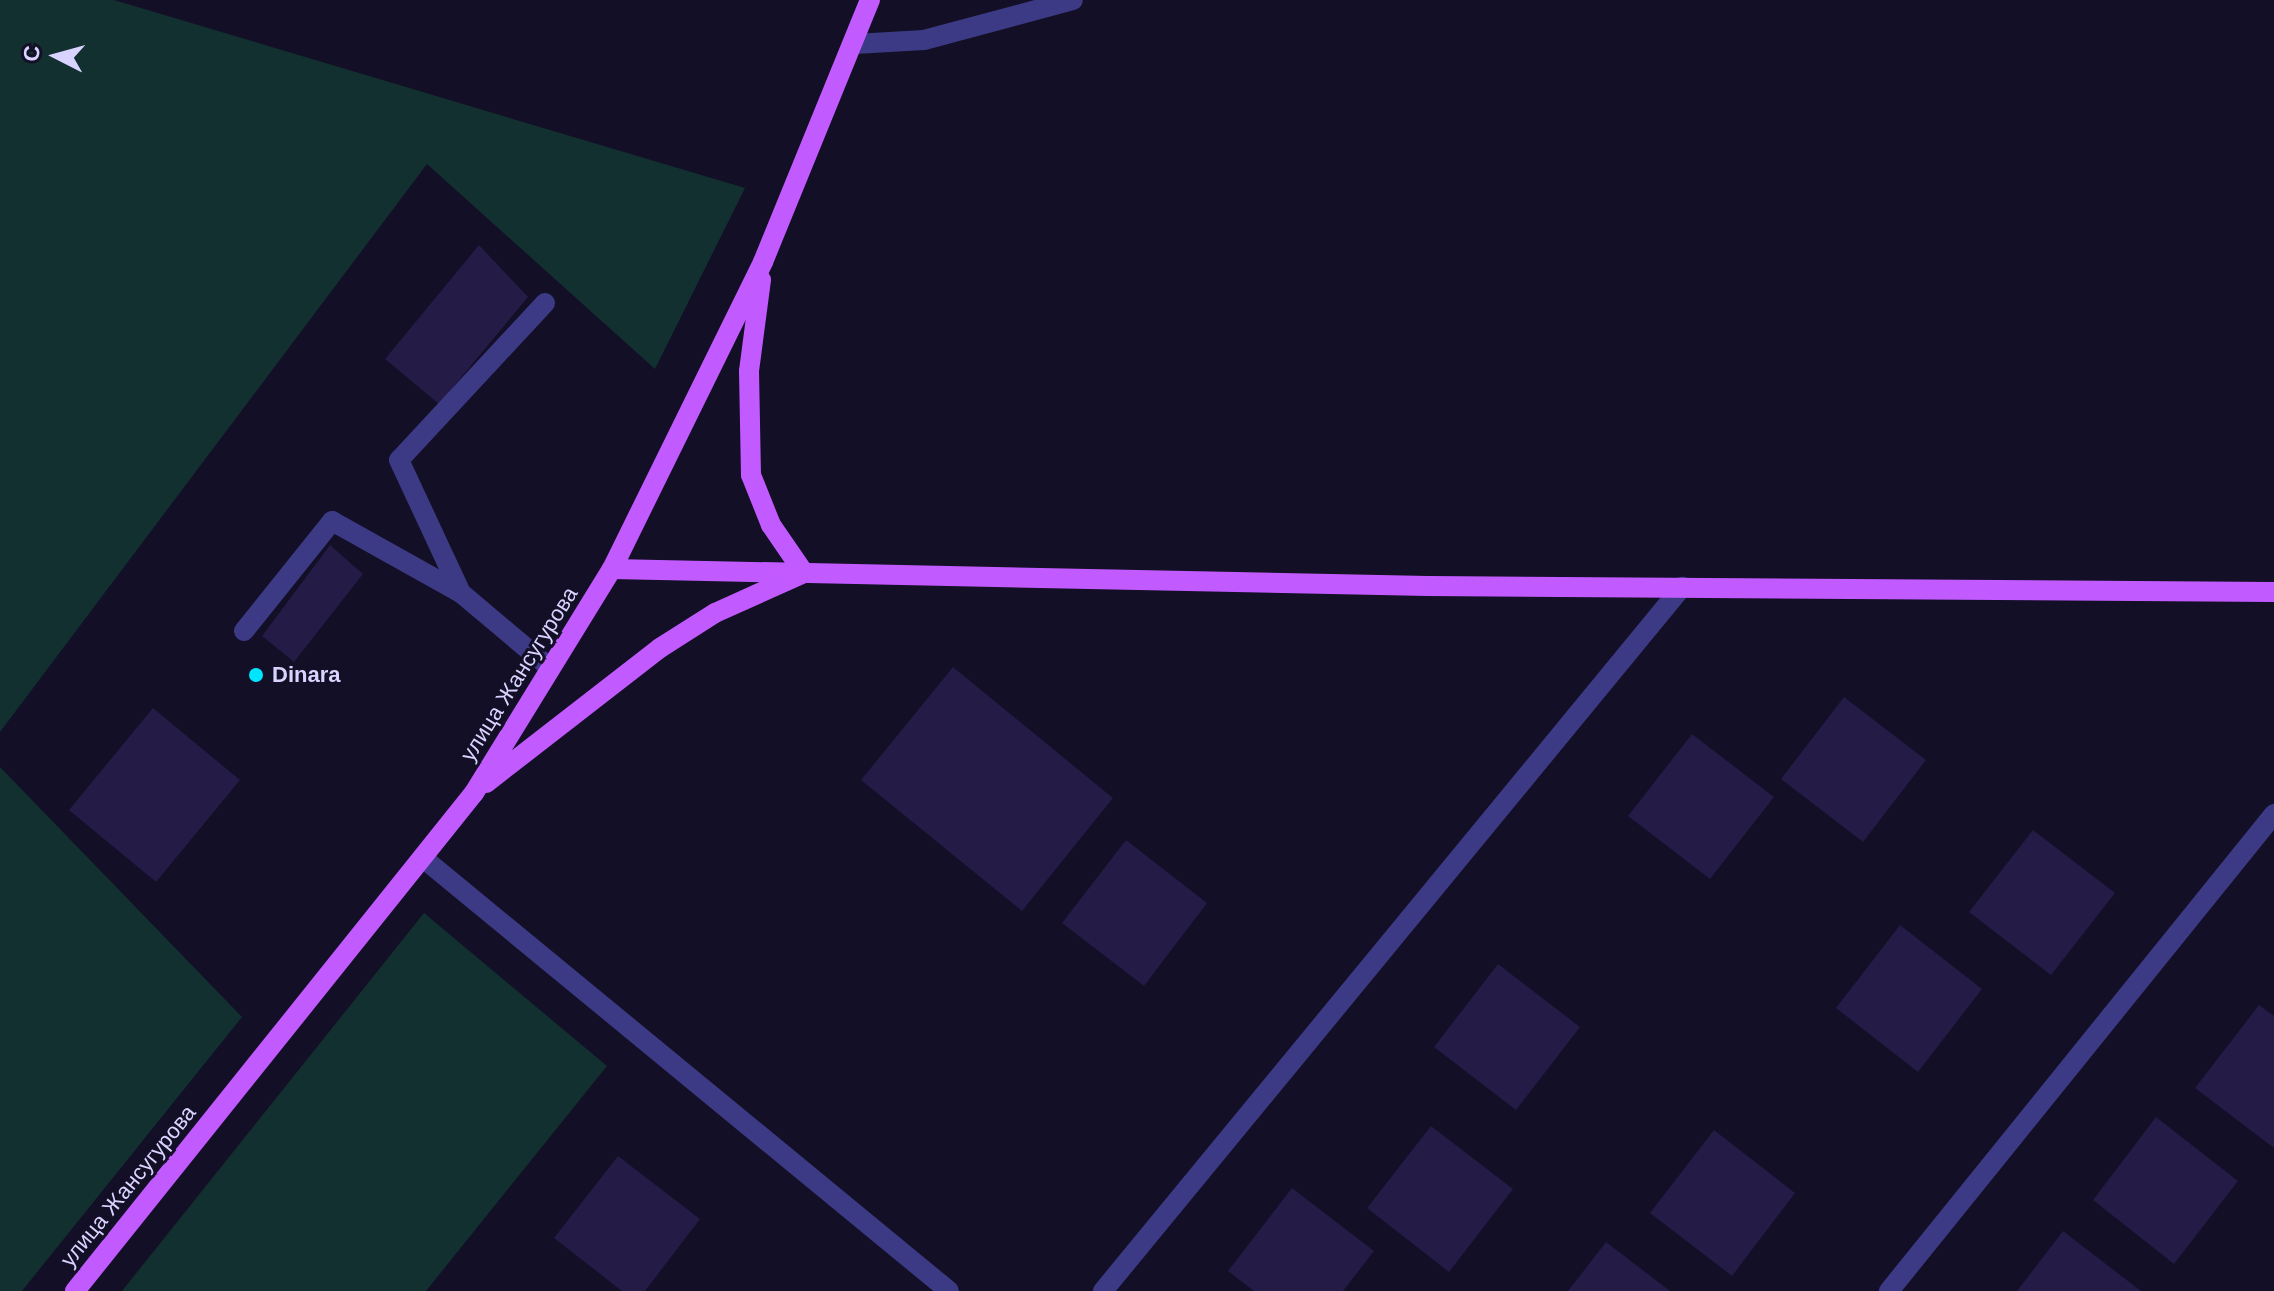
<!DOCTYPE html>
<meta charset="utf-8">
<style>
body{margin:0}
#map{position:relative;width:2274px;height:1291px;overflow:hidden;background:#130f26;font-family:Arial,sans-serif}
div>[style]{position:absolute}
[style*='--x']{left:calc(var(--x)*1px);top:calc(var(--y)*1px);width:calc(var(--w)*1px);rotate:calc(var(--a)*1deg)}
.green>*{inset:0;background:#12302f}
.building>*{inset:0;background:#241b47}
.minor>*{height:20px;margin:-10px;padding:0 10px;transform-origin:10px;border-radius:10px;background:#3d3a85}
.major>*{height:20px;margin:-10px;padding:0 10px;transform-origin:10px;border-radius:10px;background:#c25bff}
.dots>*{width:22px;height:22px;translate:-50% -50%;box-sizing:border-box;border:4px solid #130f26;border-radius:50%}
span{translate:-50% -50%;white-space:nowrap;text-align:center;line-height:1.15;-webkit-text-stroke:6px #130f26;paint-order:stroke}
.street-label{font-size:22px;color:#d9d4ff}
.poi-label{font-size:22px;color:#d9d4ff;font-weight:700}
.left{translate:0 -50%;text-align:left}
.north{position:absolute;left:16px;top:16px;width:80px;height:80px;-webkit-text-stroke:6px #130f26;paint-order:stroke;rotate:276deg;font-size:22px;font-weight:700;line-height:32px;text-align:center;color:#d9d4ff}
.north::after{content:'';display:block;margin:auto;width:28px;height:36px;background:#d9d4ff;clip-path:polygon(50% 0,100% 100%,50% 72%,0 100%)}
</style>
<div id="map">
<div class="green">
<i style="clip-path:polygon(0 0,114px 0,745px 188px,655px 369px,427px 164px,0 732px)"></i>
<i style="clip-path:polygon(0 767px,242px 1017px,22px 1291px,0 1291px)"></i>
<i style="clip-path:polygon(424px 913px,607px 1066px,426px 1291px,122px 1291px)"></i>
</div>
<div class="building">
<i style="clip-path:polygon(479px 245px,528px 297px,439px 404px,385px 359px)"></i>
<i style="clip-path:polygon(330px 545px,363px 574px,294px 662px,262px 636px)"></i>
<i style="clip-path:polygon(953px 667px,1113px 798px,1022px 911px,861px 780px)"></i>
<i style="clip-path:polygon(1844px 697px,1926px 760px,1863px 842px,1781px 779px)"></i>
<i style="clip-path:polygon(153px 708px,240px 780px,156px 882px,69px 810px)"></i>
<i style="clip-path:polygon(1692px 734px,1774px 797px,1710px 879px,1628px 816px)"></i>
<i style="clip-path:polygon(2033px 830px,2115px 893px,2051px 975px,1969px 912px)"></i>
<i style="clip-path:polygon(1126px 840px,1207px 903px,1144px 986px,1062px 923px)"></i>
<i style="clip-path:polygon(1900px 925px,1982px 989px,1918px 1072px,1836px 1008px)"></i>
<i style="clip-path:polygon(1498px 964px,1580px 1027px,1516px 1110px,1434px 1047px)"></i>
<i style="clip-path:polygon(2259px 1005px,2274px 1016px,2274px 1148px,2195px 1088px)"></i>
<i style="clip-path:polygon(2156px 1117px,2238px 1181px,2174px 1264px,2093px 1200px)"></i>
<i style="clip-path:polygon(1431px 1126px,1513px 1189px,1449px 1272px,1367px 1208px)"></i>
<i style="clip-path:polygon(1714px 1130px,1795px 1193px,1732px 1276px,1650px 1213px)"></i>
<i style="clip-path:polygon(618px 1156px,700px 1219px,645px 1291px,622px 1291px,554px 1238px)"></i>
<i style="clip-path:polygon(1292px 1188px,1374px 1251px,1343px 1291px,1254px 1291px,1228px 1271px)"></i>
<i style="clip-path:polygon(2063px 1231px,2141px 1291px,2017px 1291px)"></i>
<i style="clip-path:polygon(1606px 1242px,1670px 1291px,1568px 1291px)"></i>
</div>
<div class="minor">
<i style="--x:855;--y:44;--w:69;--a:-3.3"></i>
<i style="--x:924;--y:40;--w:154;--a:-15"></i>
<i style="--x:545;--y:303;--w:214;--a:132.9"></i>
<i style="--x:399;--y:460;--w:147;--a:65"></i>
<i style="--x:461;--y:593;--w:116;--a:40.1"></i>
<i style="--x:244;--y:631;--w:141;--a:-51.3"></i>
<i style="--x:332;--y:521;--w:148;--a:29.2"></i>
<i style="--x:423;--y:858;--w:681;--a:39.46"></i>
<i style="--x:1103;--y:1291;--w:912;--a:-50.56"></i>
<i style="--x:1889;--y:1291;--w:613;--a:-51.09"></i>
</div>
<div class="major">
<i style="--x:612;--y:569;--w:816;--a:1.19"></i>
<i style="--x:1428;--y:586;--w:846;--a:0.41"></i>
<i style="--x:486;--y:783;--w:220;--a:-37.8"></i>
<i style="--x:660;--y:648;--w:65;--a:-32.5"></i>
<i style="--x:715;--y:613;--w:98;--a:-24.2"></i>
<i style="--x:804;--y:573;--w:58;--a:-124.5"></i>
<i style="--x:771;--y:525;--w:54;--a:-111.8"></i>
<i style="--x:751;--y:475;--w:104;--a:-91.1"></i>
<i style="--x:749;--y:371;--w:92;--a:-82.5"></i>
<i style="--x:75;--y:1291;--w:638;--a:-51.3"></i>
<i style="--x:474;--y:793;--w:263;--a:-58.4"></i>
<i style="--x:612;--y:569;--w:342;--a:-63.8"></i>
<i style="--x:763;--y:262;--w:283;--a:-67.8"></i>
</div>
<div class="dots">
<i style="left:256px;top:675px;background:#00e5ff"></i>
</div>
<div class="street-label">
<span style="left:519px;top:674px;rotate:-58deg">улица Жансугурова</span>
<span style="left:128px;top:1186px;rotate:-51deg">улица Жансугурова</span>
</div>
<div class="poi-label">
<span class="left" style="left:272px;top:675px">Dinara</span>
</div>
<div class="north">С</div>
</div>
